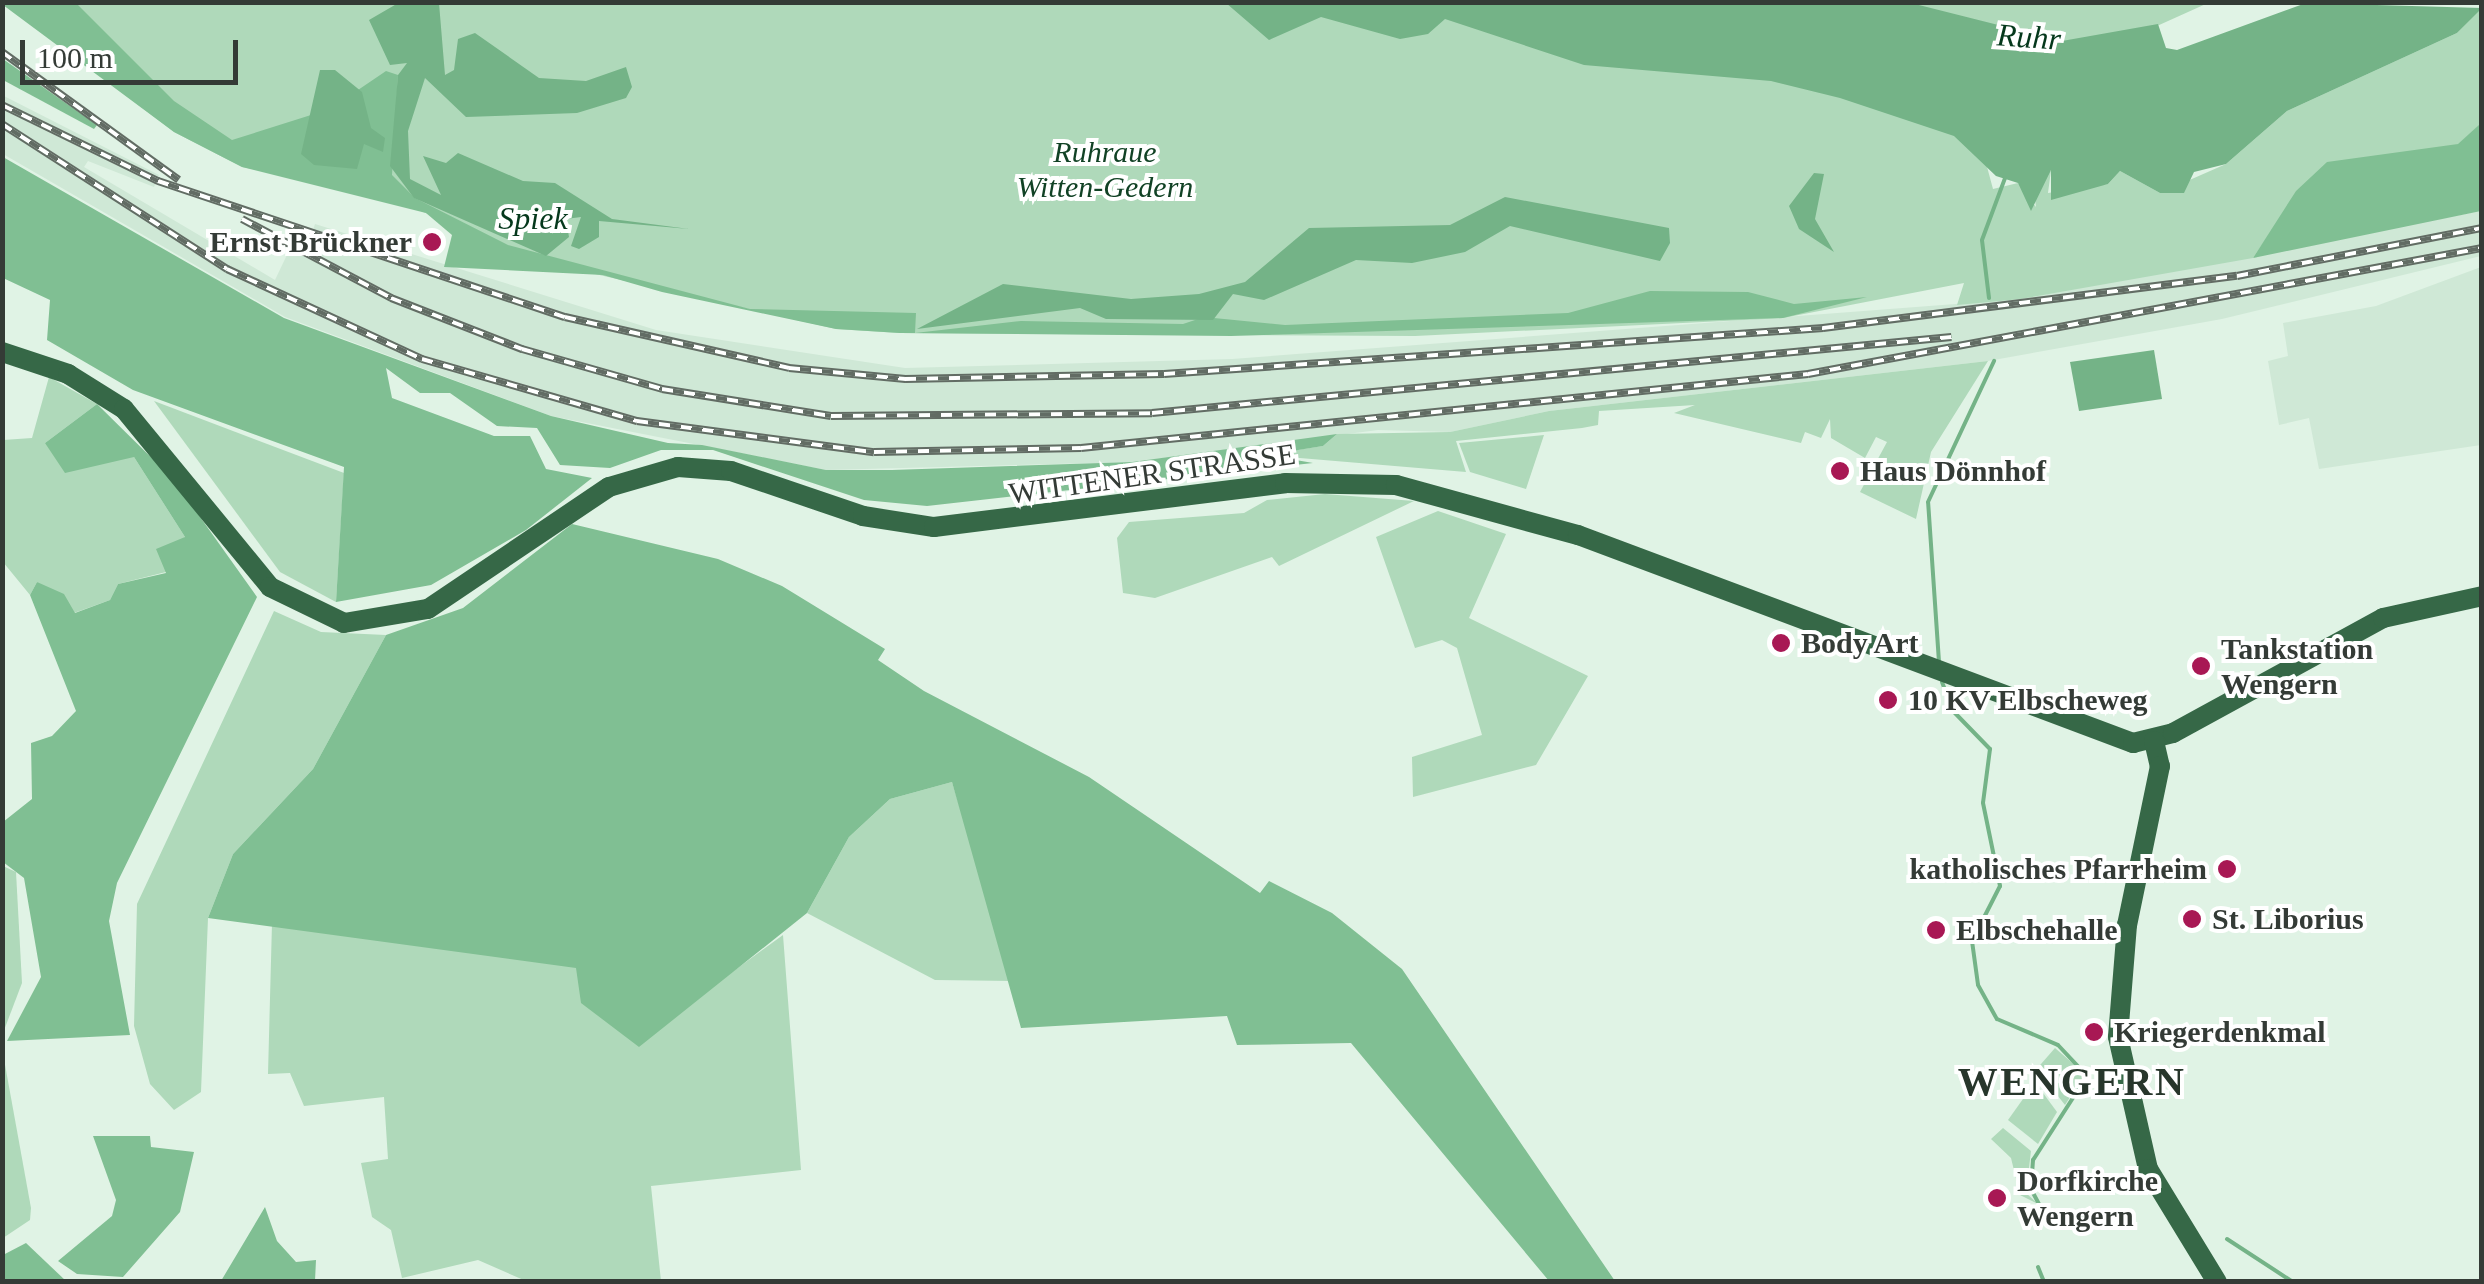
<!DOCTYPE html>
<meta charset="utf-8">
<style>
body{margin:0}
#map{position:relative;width:2484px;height:1284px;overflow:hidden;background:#e0f3e5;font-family:Georgia,serif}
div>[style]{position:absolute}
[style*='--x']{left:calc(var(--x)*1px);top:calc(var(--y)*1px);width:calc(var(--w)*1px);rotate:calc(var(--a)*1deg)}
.built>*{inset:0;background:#cfe8d6}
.green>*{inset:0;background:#afd9ba}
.forest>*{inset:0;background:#80bf93}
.water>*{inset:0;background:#74b387}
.stream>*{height:4px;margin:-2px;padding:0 2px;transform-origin:2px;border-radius:2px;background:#74b387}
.major>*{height:20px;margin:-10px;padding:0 10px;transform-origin:10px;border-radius:10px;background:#366847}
.rail>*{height:8px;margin-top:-4px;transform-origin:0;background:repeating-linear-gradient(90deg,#fff 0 11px,#626c64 0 22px);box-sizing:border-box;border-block:2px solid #626c64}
.dots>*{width:28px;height:28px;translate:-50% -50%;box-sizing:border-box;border:5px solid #fff;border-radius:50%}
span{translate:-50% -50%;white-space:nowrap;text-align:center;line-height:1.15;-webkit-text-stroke:8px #fff;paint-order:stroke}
.park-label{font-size:30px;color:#114225;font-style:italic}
.poi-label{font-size:30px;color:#343b36;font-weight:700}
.right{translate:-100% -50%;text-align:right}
.left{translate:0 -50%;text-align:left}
.street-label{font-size:30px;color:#343b36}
.water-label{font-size:32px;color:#05381c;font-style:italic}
.district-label{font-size:40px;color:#27362b;font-weight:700;letter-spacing:2.5px}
.frame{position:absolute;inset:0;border:5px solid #343b36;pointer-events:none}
.scale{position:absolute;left:20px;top:40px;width:218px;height:45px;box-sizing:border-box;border:5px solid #343b36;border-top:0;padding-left:12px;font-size:30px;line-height:35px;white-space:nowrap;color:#343b36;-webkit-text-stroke:8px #fff;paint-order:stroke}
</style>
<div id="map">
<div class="built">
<i style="clip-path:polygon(2px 95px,159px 175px,154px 187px,88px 161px,84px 167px,275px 280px,295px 238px,309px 242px,315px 224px,656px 330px,905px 368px,1232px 359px,2021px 299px,2481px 211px,2481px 256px,2222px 319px,1988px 361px,1549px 411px,1450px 432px,1378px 430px,1132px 462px,826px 470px,551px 416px,285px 317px,3px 154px)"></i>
<i style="clip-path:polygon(2481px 267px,2481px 445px,2319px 469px,2309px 418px,2279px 425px,2268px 361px,2288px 356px,2283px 323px,2376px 306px)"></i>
</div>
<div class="green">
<i style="clip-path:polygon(3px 2px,2208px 3px,2137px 35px,1986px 163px,1993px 189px,2018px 183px,2036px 207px,2034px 192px,2051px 170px,2048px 193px,2108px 184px,2120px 171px,2160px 193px,2226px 164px,2287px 111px,2457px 33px,2481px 8px,2481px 123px,2459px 144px,2288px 206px,2253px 258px,2021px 299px,1957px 305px,1964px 283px,1783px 318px,1415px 336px,900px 333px,836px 329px,560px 266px,375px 193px,242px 167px,174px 132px)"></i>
<i style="clip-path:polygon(1988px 361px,1931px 452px,1916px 519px,1860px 492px,1887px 442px,1876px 437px,1865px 458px,1831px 438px,1830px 419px,1821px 438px,1805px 432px,1801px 443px,1674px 413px,1695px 405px,1599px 411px,1598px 425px,1582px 428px,1456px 441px,1466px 472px,1263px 455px,1323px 446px,1337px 434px,1450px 432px,1549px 411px)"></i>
<i style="clip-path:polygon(49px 377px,97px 404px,45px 443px,134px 457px,185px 537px,166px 572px,118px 584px,110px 600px,74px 613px,37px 582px,30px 595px,3px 562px,3px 440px,32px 438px)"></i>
<i style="clip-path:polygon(154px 401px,344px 473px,336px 602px,280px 572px)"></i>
<i style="clip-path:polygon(1544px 435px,1526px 489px,1470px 472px,1459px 443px)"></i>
<i style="clip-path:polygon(1325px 494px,1414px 501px,1279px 566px,1272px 557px,1155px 598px,1123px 593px,1117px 538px,1129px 522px,1244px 513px,1267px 500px)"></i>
<i style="clip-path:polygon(1438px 511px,1506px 534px,1469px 618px,1588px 676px,1536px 765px,1413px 797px,1412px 757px,1482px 735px,1457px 648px,1442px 640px,1415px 648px,1376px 537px)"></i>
<i style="clip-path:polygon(274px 611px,321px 632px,386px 635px,313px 769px,233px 854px,208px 918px,201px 1092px,174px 1110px,150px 1084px,134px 1026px,137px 904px)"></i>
<i style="clip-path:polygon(952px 782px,1013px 981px,935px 980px,807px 913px,849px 837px,890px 799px)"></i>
<i style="clip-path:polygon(3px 866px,16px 872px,22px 983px,3px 1033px)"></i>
<i style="clip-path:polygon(272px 923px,713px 986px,783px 935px,801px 1170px,651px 1186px,661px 1281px,526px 1281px,478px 1260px,402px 1278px,391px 1230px,372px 1217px,361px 1163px,388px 1159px,384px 1097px,304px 1106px,290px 1073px,268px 1074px)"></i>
<i style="clip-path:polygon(2px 1048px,31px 1208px,30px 1220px,3px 1238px)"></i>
<i style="clip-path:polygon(2055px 1048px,2085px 1074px,2065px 1105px,2050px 1086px,2061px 1082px,2057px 1068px,2034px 1072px)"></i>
<i style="clip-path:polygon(2035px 1082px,2057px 1112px,2038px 1144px,2008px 1120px)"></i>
<i style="clip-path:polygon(2003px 1128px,2031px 1151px,2026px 1193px,2038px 1204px,2020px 1195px,2011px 1158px,1991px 1139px)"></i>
</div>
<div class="forest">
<i style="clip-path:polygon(76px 3px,174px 101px,232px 140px,330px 109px,386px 71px,398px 75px,392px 175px,415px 198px,508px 245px,750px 309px,916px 313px,915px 333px,1021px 321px,1183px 324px,1204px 317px,1285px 325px,1568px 313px,1650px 291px,1748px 292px,1794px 304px,1867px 297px,1783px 318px,1231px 336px,900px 333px,836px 329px,662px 292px,603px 275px,444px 267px,452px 235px,426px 213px,242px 167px,174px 132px,3px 5px)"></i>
<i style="clip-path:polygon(3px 59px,97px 125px,94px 129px,3px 80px)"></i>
<i style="clip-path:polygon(2481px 123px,2481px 211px,2253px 258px,2296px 191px,2327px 162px,2458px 144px)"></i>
<i style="clip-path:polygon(3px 157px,284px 318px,551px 416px,668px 443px,702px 445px,826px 470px,892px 470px,1132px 462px,1337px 434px,1323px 446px,1267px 455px,1313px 463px,927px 506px,864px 500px,713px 450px,661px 450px,610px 468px,560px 465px,537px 428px,497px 426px,450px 393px,420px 393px,386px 368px,392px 398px,494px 436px,530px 436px,546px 469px,592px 478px,526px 530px,431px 585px,336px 602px,344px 467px,133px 390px,47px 340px,50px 300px,3px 278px)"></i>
<i style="clip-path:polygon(97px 404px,173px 479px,257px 597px,117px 883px,109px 921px,130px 1035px,7px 1041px,41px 977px,24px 878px,3px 862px,3px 822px,32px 799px,31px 743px,52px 736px,76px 711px,30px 595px,37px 582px,64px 594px,75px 613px,110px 600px,118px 584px,166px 573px,156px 549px,185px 537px,134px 457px,65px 473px,45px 443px)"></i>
<i style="clip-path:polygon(572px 524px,718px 559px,782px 586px,885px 649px,878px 660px,924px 691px,1089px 777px,1260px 893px,1269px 881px,1332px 913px,1402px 969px,1615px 1281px,1549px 1281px,1351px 1043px,1237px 1045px,1227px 1016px,1021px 1028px,952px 782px,890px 799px,849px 837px,807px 913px,639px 1047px,581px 1003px,576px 968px,208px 918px,233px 854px,313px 769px,386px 635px,463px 608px)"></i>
<i style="clip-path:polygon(93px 1136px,150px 1136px,151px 1147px,194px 1152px,180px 1212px,123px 1277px,77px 1274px,58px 1261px,112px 1216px,116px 1200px)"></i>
<i style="clip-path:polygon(265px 1207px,277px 1241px,296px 1262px,316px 1260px,315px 1281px,221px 1281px)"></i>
<i style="clip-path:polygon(26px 1243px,66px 1281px,3px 1281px,3px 1255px)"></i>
</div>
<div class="water">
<i style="clip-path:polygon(400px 2px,439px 3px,445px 75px,454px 70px,458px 39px,475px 33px,539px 78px,586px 81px,626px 67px,632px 87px,626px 98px,577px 113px,466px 117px,425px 78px,408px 131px,410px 179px,441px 195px,423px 156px,446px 163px,458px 153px,523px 181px,555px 183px,612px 219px,689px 229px,599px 221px,599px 237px,579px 249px,571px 246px,581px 217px,566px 219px,569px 237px,546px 256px,414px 198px,390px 166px,398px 75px,407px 63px,390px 65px,369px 20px)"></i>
<i style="clip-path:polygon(1907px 2px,2062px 41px,2158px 24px,2166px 48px,2177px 50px,2306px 3px,2482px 8px,2457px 33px,2287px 111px,2226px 164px,2194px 172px,2184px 193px,2160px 193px,2120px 171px,2108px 184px,2051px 200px,2051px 170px,2031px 211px,2018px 183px,1996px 176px,1954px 136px,1840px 98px,1771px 81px,1584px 65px,1445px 19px,1428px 34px,1400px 39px,1321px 17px,1269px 40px,1226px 3px)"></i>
<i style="clip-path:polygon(320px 70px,335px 70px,362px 92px,371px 128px,385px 138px,383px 152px,364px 144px,357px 169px,314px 165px,301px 154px)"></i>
<i style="clip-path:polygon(1814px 173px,1824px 174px,1815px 219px,1834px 252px,1799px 229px,1789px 206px)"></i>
<i style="clip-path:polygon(1505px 197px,1669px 228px,1670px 243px,1660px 261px,1510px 226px,1465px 252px,1412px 263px,1356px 260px,1264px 300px,1233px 294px,1213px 320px,1106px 319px,1080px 308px,917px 329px,1003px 284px,1131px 299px,1199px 294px,1245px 282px,1309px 228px,1450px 225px)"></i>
<i style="clip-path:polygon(2154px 350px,2162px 399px,2079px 411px,2070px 362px)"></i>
</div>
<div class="stream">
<i style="--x:1989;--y:298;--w:58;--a:-96.9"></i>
<i style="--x:1982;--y:240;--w:66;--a:-69.6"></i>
<i style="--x:1939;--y:662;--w:160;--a:-93.9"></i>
<i style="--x:1928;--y:502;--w:156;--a:-64.9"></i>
<i style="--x:1942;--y:682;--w:31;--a:69"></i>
<i style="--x:1953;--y:711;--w:53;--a:45.8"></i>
<i style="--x:1990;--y:749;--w:54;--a:97.4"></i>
<i style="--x:1983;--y:803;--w:85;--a:78.4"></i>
<i style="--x:2000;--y:886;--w:62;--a:117"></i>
<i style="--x:1972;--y:941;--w:44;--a:82.2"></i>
<i style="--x:1978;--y:985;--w:39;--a:61"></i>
<i style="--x:1997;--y:1019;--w:66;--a:23.1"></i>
<i style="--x:2058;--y:1045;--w:42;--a:46.9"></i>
<i style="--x:2087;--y:1076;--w:100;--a:122.7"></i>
<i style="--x:2033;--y:1160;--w:29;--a:94"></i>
<i style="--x:2031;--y:1189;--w:27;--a:62"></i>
<i style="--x:2227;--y:1239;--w:79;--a:33.1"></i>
<i style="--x:2038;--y:1267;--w:16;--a:68"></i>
</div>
<div class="major">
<i style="--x:2;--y:352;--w:70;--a:18.4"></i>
<i style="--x:68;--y:374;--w:66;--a:32"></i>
<i style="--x:124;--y:409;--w:230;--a:50.6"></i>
<i style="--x:270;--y:587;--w:82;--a:25.9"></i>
<i style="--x:344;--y:623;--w:85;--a:-9.5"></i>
<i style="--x:428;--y:609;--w:218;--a:-34"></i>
<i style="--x:609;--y:487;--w:72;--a:-16.2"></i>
<i style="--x:678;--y:467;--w:53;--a:4.3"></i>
<i style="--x:731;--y:471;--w:139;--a:18.8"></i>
<i style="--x:863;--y:516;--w:72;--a:8.8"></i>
<i style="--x:934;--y:527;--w:354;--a:-7.1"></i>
<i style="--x:1285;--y:483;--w:111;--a:1"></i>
<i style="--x:1396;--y:485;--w:189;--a:15.4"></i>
<i style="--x:1578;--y:535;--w:593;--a:20.54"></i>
<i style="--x:2133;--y:743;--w:41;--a:-14"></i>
<i style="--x:2173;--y:733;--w:239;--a:-28.7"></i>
<i style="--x:2383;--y:618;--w:101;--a:-12.5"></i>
<i style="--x:2154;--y:741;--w:26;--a:77"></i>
<i style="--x:2160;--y:766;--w:162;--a:101.7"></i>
<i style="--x:2127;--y:925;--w:112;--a:94.6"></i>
<i style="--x:2118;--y:1037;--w:135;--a:77.2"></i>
<i style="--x:2148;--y:1169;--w:132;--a:58.6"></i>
</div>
<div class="rail">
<i style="--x:2;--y:52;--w:218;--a:35.9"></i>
<i style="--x:2;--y:105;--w:174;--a:26"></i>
<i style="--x:158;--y:181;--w:429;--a:18.5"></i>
<i style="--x:565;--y:317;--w:230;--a:12.8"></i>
<i style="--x:789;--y:368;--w:117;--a:5.4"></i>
<i style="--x:905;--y:379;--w:259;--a:-1.1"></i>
<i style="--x:1164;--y:374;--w:661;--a:-3.99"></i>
<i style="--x:1823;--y:328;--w:417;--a:-7.2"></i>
<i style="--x:2237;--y:276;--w:250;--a:-11.1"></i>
<i style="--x:2;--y:124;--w:268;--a:32.8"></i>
<i style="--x:227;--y:269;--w:215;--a:24.8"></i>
<i style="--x:422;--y:359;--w:224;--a:16.1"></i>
<i style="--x:637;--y:421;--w:239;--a:7.5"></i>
<i style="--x:874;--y:452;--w:207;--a:-1.1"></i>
<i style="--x:1081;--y:448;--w:731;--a:-5.81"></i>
<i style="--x:1808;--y:374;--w:686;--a:-10.59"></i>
<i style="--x:242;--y:219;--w:169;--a:27.9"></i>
<i style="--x:391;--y:298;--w:141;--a:21.3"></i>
<i style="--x:522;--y:349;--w:146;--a:15.9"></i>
<i style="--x:662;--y:389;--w:171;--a:9.1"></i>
<i style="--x:831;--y:416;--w:321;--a:-0.5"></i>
<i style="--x:1152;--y:413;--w:803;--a:-5.43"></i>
</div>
<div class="dots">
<i style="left:432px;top:242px;background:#a81854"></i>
<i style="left:1840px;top:471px;background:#a81854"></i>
<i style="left:1781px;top:643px;background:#a81854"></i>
<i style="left:2201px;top:666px;background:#a81854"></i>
<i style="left:1888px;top:700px;background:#a81854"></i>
<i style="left:2227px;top:869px;background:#a81854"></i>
<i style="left:2192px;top:919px;background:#a81854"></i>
<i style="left:1936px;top:930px;background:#a81854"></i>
<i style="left:2094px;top:1032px;background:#a81854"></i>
<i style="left:1997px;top:1198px;background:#a81854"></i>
</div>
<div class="park-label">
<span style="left:1105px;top:169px">Ruhraue<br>Witten-Gedern</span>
</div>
<div class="poi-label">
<span class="right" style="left:412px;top:242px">Ernst Brückner</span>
<span class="left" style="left:1860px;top:471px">Haus Dönnhof</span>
<span class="left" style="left:1801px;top:643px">Body Art</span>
<span class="left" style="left:2221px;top:666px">Tankstation<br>Wengern</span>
<span class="left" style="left:1908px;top:700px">10 KV Elbscheweg</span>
<span class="right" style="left:2207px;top:869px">katholisches Pfarrheim</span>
<span class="left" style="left:2212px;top:919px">St. Liborius</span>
<span class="left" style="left:1956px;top:930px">Elbschehalle</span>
<span class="left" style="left:2114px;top:1032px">Kriegerdenkmal</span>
<span class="left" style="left:2017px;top:1198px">Dorfkirche<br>Wengern</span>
</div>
<div class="street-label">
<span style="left:1152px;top:474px;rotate:-8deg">WITTENER STRASSE</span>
</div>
<div class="water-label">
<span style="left:2029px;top:37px;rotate:4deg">Ruhr</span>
<span style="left:533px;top:218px">Spiek</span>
</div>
<div class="district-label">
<span style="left:2072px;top:1082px">WENGERN</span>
</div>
<div class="frame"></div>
<div class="scale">100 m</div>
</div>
